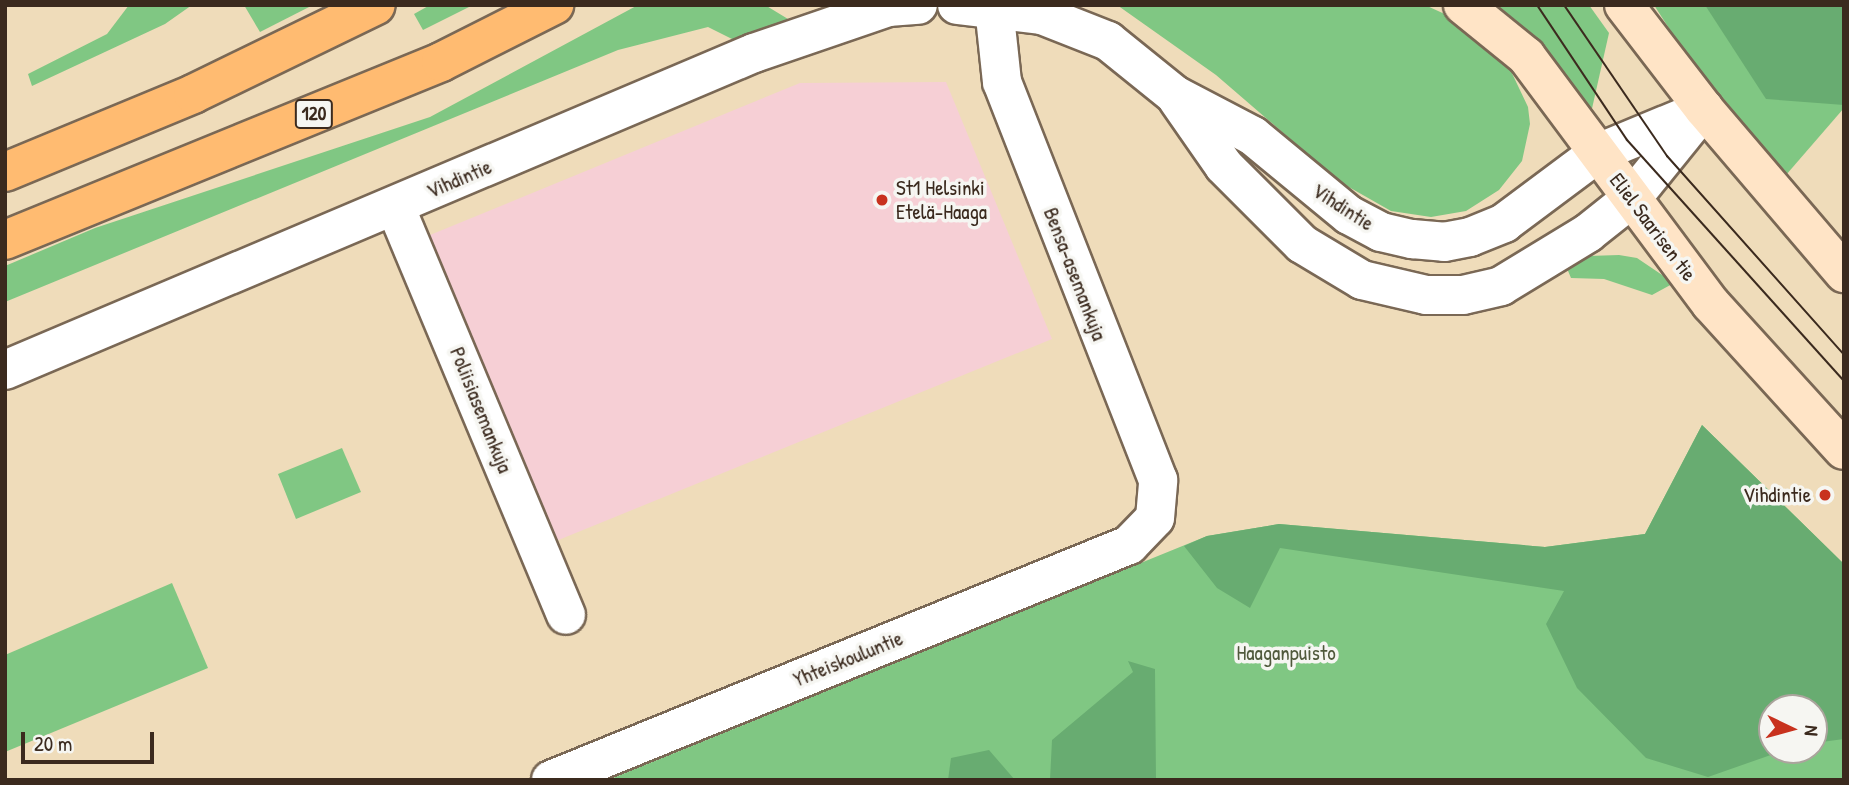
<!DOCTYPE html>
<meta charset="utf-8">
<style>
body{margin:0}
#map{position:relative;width:1849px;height:785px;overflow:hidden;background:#efdcba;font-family:"Patrick Hand",sans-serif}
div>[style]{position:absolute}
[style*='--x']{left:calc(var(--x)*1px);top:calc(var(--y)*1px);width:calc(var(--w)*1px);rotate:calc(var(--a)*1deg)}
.built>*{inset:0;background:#f6cfd5}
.green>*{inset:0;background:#80c783}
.forest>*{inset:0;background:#68ac71}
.roads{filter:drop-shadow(2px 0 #7a6855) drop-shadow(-2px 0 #7a6855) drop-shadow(0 2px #7a6855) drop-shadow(0 -2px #7a6855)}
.street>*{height:38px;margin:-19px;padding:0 19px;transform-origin:19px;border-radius:19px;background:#fff}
.secondary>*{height:38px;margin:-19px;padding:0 19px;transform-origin:19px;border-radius:19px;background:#ffe4c6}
.primary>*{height:38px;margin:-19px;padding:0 19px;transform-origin:19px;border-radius:19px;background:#ffbb71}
.tram>*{height:2px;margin:-1px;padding:0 1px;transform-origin:1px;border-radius:1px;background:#3b2a1e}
.dots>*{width:19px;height:19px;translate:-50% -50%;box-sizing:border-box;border:4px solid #f6f6f2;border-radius:50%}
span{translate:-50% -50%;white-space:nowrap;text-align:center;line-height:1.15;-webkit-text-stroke:7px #f6f6f2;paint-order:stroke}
.shield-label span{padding:2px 5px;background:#f6f6f2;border:2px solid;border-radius:5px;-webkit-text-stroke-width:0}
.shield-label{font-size:19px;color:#3b2a1e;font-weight:700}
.street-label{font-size:21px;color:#3b2a1e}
.poi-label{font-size:21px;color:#3b2a1e}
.left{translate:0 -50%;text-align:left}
.right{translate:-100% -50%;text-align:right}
.park-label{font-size:21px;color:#50593c}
.frame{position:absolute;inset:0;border:7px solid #3b2a1e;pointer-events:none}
.north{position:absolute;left:1758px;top:694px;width:70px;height:70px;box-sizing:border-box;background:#f6f6f2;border:2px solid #aba49d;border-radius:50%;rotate:95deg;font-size:19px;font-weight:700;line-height:28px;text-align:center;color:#3b2a1e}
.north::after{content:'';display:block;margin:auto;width:24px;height:32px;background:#c8321e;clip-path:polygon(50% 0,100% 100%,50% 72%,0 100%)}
.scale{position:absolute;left:21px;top:732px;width:133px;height:32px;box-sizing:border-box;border:4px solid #3b2a1e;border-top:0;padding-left:9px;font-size:21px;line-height:24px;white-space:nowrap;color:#3b2a1e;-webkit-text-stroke:5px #f6f6f2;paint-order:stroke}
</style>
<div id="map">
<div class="built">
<i style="clip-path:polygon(946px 82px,1052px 339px,556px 541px,430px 235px,800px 83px)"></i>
</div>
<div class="green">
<i style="clip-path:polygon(129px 5px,192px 5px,165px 24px,32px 86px,28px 74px,107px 34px)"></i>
<i style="clip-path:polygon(244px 5px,313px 5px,260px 32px)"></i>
<i style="clip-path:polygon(430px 5px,473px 5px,423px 30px,414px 14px)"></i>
<i style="clip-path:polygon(638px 5px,765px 5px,788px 19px,736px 41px,708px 27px,618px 50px,5px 302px,5px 266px,95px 228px,430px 117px)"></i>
<i style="clip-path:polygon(1117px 5px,1425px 5px,1449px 16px,1509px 67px,1528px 107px,1530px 124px,1522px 161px,1499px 190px,1466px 211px,1431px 217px,1391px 211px,1340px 182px,1216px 75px)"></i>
<i style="clip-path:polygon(1495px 5px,1589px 5px,1609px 33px,1591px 113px)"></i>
<i style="clip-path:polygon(1654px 5px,1844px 5px,1844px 108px,1786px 175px,1681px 47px)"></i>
<i style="clip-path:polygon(1619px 255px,1637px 258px,1674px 283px,1652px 295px,1604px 279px,1571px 278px,1566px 266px,1588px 256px)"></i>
<i style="clip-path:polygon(evenodd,1702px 425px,1844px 564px,1844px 780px,608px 780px,1207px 536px,1279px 524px,1545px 547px,1645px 534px,1702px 425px,1772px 708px,1814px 708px,1814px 750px,1772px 750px,1772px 708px)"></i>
<i style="clip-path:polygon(342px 448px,361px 492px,296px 519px,278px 474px)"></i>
<i style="clip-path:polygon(172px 583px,208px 668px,5px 752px,5px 655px)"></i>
</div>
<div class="forest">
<i style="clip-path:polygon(1705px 5px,1844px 5px,1844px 105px,1766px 99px)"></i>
<i style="clip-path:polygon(1702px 425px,1844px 564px,1844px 739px,1814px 743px,1814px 708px,1772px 708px,1772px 750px,1785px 750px,1708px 777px,1646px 758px,1577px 688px,1546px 624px,1564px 591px,1280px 548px,1250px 608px,1217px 588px,1184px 546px,1207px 536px,1279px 524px,1545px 547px,1645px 534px)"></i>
<i style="clip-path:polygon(1128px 661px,1155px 669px,1156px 780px,1050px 780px,1052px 740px,1133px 672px)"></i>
<i style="clip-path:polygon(989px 750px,1015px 780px,948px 780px,951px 758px)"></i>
</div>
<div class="roads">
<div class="street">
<i style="--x:957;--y:5;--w:86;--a:6.7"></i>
<i style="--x:1042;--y:15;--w:71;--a:21.5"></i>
<i style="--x:1108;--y:41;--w:86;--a:38.9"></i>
<i style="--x:1175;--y:95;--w:88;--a:27.7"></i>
<i style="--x:1253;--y:136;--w:124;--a:39.5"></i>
<i style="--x:1349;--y:215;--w:36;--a:28"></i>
<i style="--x:1381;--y:232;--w:32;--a:13"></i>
<i style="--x:1412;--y:239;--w:32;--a:5"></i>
<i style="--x:1444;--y:242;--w:26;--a:-11"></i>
<i style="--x:1470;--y:237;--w:37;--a:-22"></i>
<i style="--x:1504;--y:223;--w:117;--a:-36.7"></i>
<i style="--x:1598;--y:153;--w:115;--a:-22.5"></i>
<i style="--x:1178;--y:100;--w:80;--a:55.1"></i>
<i style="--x:1224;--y:166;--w:110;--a:45"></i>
<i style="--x:1302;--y:244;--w:70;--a:31"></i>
<i style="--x:1362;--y:280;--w:66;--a:13.2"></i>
<i style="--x:1426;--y:295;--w:37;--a:0"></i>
<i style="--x:1463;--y:295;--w:39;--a:-13"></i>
<i style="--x:1501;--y:286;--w:102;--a:-31.3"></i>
<i style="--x:1588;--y:233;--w:56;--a:-38.5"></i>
<i style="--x:1632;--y:198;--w:113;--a:-51.1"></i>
<i style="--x:395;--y:206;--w:443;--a:67.3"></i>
<i style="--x:5;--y:370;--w:813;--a:-22.94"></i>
<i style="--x:754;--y:53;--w:142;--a:-18.9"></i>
<i style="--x:888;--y:7;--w:30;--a:-4"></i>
<i style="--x:551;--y:780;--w:624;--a:-22.13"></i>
<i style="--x:1129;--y:545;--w:37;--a:-46"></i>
<i style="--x:1155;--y:518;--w:38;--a:-85"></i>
<i style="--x:1158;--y:480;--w:427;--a:-111.4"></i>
<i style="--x:1002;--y:82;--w:75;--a:-96.1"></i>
</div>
<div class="secondary">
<i style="--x:1463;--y:5;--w:81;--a:39"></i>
<i style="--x:1526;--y:56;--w:309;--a:53.3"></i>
<i style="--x:1711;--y:304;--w:197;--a:47.7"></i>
<i style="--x:1624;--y:5;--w:131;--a:52.4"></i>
<i style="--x:1704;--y:109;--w:216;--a:49.5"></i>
</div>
<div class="primary">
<i style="--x:5;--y:172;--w:204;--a:-22.5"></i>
<i style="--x:193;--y:94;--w:203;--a:-25.9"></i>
<i style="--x:5;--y:240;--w:471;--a:-22.2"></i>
<i style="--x:441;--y:62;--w:127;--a:-26.8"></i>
</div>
</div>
<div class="tram">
<i style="--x:1537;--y:5;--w:162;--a:56.3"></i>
<i style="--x:1627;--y:140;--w:324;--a:48"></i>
<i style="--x:1564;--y:5;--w:183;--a:55.7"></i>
<i style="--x:1667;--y:156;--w:266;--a:48.3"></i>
</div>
<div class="dots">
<i style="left:882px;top:200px;background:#c8321e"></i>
<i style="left:1825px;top:495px;background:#c8321e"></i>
</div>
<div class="shield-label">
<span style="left:314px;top:114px">120</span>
</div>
<div class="street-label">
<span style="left:459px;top:179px;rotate:-23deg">Vihdintie</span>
<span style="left:1343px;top:207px;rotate:33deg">Vihdintie</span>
<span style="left:1653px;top:227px;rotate:53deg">Eliel Saarisen tie</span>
<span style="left:1075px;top:274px;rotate:69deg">Bensa-asemankuja</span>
<span style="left:481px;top:410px;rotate:68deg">Poliisiasemankuja</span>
<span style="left:848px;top:659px;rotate:-22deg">Yhteiskouluntie</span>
</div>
<div class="poi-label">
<span class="left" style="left:896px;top:200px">St1 Helsinki<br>Etelä-Haaga</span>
<span class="right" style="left:1811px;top:495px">Vihdintie</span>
</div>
<div class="park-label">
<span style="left:1286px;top:653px">Haaganpuisto</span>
</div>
<div class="frame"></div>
<div class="north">N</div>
<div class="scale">20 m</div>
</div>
